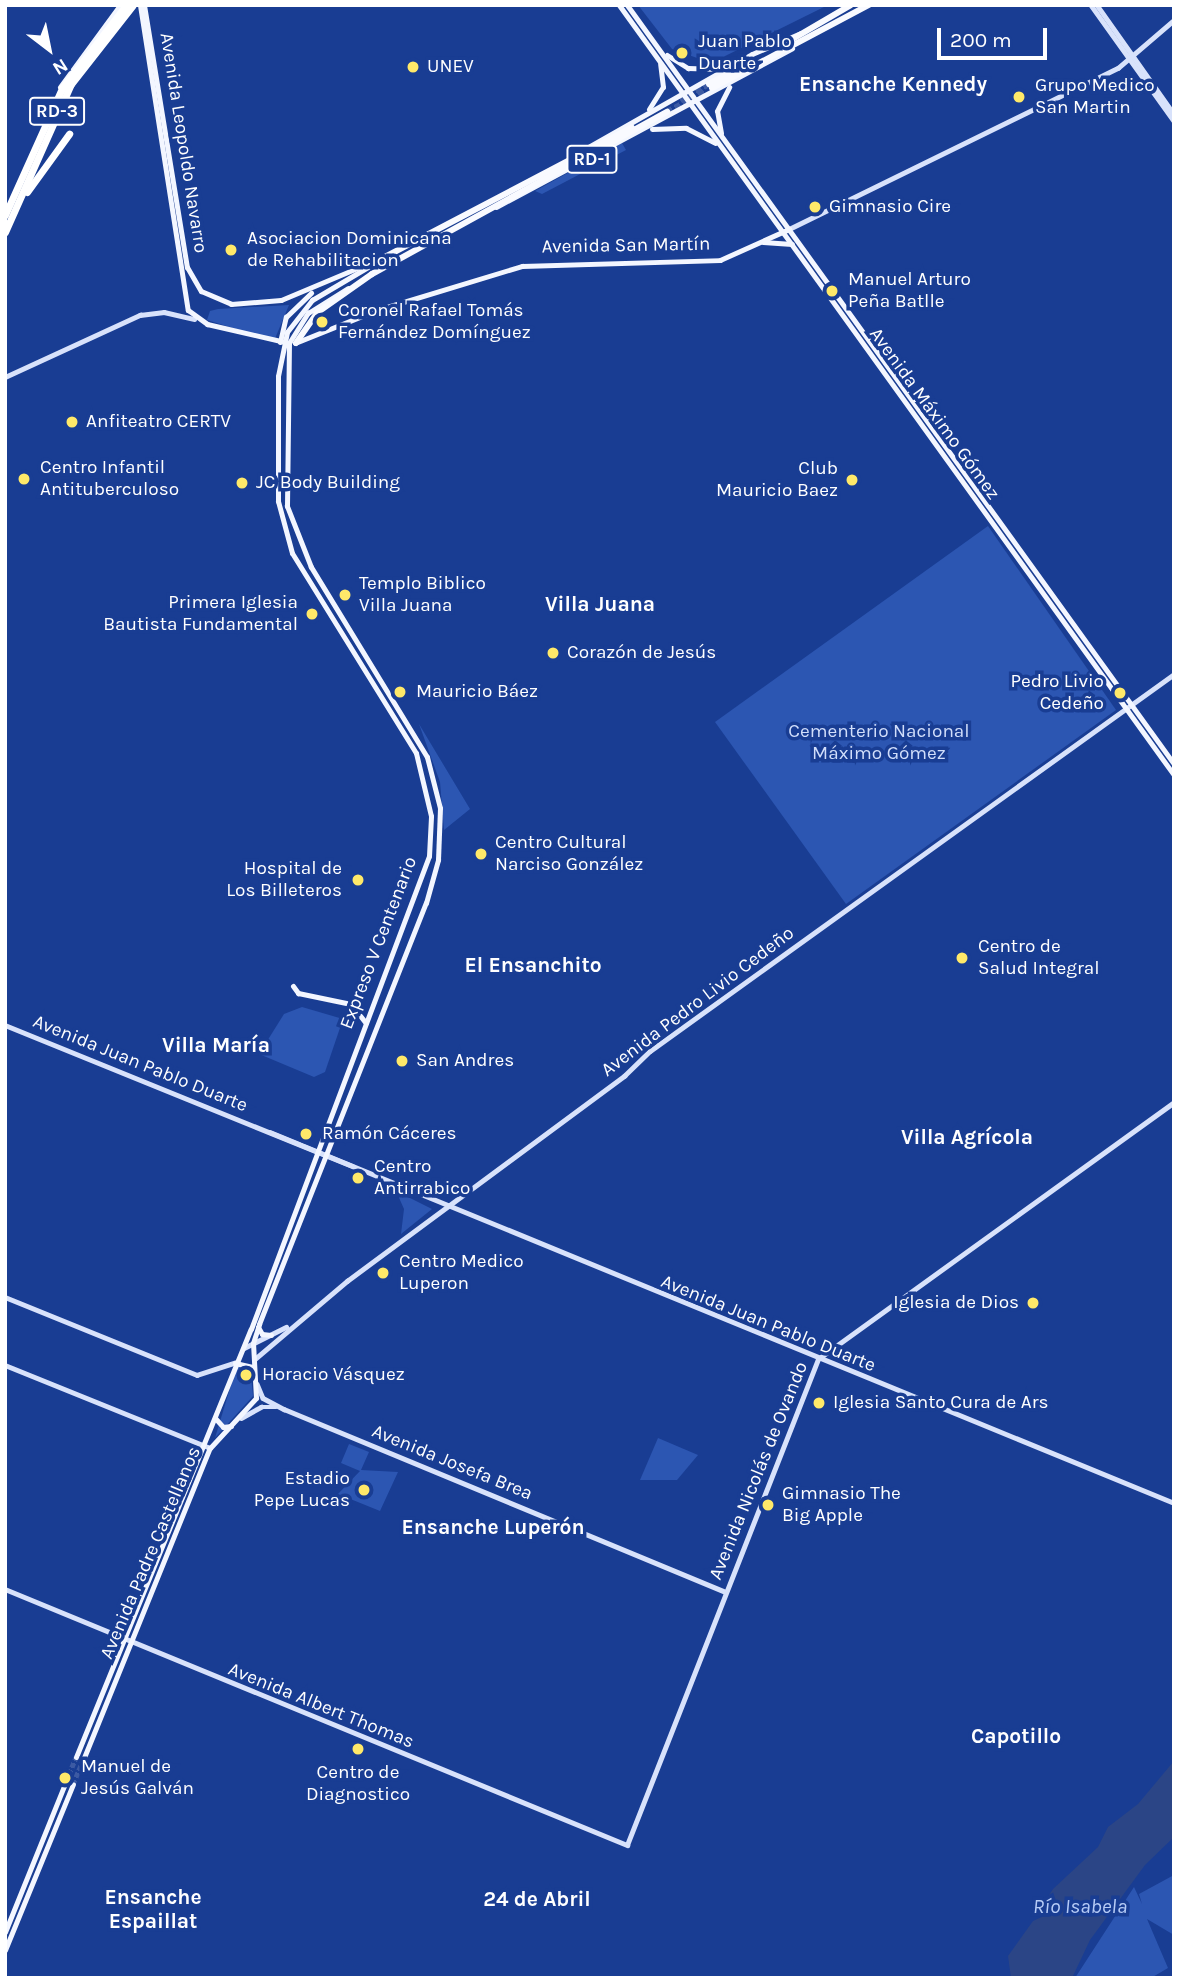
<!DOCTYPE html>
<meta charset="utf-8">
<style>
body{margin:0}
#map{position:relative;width:1179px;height:1983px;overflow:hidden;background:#193d93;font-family:Karla,sans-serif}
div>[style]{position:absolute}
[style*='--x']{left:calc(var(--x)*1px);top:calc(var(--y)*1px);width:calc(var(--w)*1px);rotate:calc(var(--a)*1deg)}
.green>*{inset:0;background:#2c56b2}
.water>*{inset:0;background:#2b4586}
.primary-tunnel>*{height:5px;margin-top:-2.5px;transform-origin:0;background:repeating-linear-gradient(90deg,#3c5aa3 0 5px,transparent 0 7.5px)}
.trunk-tunnel>*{height:6px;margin-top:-3px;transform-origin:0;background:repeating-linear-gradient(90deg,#3c5aa3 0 6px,transparent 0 9px)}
.secondary>*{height:4.5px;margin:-2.25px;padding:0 2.25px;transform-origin:2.25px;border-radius:2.25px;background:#d8e2fb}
.primary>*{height:5px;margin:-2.5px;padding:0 2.5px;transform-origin:2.5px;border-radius:2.5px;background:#f3f6ff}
.trunk>*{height:6px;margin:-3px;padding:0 3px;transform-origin:3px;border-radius:3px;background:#f9faff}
.motorway>*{height:7px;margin:-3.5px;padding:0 3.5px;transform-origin:3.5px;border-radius:3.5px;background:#fff}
.dots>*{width:19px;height:19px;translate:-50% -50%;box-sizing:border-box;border:4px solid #193d93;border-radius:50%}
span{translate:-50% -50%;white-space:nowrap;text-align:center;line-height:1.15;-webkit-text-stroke:7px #193d93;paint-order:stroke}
.shield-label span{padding:2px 5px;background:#193d93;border:2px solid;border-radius:5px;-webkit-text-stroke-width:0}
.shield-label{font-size:18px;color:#fff;font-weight:700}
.poi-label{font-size:19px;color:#fff}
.left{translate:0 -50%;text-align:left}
.right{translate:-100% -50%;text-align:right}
.street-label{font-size:19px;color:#fff}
.park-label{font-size:19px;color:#d1defb}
.neighbourhood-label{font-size:21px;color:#fff;font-weight:700}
.water-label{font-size:21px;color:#b6cbf6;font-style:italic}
.frame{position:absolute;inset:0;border:7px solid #fff;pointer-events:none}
.north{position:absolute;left:14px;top:14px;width:70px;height:70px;-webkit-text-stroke:5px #193d93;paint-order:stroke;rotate:148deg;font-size:19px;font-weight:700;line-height:28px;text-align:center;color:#fff}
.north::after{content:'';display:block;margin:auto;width:24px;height:32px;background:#fff;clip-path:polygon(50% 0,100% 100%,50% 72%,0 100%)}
.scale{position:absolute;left:937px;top:28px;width:110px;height:32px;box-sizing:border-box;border:4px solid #fff;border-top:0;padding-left:9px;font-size:21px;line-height:24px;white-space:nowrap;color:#fff;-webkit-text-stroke:5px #193d93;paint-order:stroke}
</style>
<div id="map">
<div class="green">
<i style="clip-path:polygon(638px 5px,828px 5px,711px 63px,672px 49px)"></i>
<i style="clip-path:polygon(622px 143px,626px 150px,542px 194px,535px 191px)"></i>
<i style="clip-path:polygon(289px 305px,274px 341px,207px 320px,210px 311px,218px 309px)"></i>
<i style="clip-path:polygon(988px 526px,1116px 710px,846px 904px,715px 722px)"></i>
<i style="clip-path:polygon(419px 724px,470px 809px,444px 830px,440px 782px)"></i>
<i style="clip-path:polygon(302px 1007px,343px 1019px,325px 1072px,314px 1077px,259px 1054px,284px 1014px)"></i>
<i style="clip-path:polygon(396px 1191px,432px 1209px,401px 1234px,404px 1209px)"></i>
<i style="clip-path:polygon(237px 1365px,250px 1366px,253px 1396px,215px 1438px)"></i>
<i style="clip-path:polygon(658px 1438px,698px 1455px,677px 1480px,640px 1480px)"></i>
<i style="clip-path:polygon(349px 1444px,369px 1452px,361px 1470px,398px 1472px,380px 1511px,338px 1494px,360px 1471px,341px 1463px)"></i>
<i style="clip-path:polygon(1174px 1875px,1174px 1935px,1147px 1919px,1168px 1968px,1151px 1978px,1075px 1978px,1134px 1887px,1142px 1904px,1139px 1894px)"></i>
</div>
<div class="water">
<i style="clip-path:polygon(1174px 1761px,1174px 1837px,1145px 1865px,1090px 1940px,1072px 1978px,1011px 1978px,1008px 1956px,1033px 1921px,1048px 1914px,1045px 1901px,1053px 1889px,1098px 1847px,1108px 1827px,1138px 1804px)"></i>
</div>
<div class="primary-tunnel">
<i style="--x:66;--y:1781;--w:26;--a:-67"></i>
<i style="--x:73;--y:1784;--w:26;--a:-67"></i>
</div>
<div class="trunk-tunnel">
<i style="--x:680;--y:100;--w:33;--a:-29"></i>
<i style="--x:667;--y:112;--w:43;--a:-27.8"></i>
</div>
<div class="secondary">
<i style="--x:1091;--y:5;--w:143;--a:54.4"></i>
<i style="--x:1097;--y:5;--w:133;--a:54.8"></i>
<i style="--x:789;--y:229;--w:366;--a:-26.1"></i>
<i style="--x:1118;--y:68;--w:74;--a:-40.6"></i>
<i style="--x:5;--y:377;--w:149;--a:-24.7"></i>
<i style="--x:140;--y:315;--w:24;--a:-7"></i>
<i style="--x:164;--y:312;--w:31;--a:13"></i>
<i style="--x:5;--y:1025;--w:375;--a:22.1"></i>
<i style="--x:270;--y:1132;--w:977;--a:22.31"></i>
<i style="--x:5;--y:1297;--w:207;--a:22.1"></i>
<i style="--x:197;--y:1375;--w:40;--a:-18"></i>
<i style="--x:244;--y:1348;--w:47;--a:-26.6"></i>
<i style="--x:255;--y:1359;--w:121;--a:-40.3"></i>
<i style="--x:347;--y:1281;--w:345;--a:-36.5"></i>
<i style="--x:624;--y:1076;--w:36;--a:-44"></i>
<i style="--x:650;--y:1051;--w:646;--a:-35.73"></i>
<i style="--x:5;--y:1365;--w:221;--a:22"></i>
<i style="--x:257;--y:1384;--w:15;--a:67"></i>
<i style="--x:263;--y:1398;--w:24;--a:28"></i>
<i style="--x:284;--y:1409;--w:478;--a:22.5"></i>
<i style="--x:241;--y:1418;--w:23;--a:-29"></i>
<i style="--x:261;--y:1407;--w:15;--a:0"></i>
<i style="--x:5;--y:1589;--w:673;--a:22.37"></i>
<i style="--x:627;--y:1845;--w:522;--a:-68.54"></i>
<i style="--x:818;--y:1359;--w:439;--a:-35.8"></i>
</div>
<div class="primary">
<i style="--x:140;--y:5;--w:309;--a:81.1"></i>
<i style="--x:188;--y:310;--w:24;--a:36"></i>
<i style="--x:207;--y:324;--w:80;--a:13"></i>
<i style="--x:144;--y:5;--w:266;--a:80.7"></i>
<i style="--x:187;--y:267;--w:28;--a:60"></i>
<i style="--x:201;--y:291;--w:33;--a:23"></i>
<i style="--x:231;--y:304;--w:50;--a:-4.6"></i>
<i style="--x:281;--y:300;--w:95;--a:-22.8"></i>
<i style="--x:619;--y:5;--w:949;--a:54.22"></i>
<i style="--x:627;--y:5;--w:936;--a:54.22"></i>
<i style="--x:667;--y:55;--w:25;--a:32"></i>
<i style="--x:688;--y:68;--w:31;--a:2"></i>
<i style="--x:60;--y:87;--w:102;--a:-53.8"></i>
<i style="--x:649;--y:109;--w:26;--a:-58"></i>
<i style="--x:663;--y:87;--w:23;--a:-97"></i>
<i style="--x:652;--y:129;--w:34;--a:-2"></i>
<i style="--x:686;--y:128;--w:33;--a:27"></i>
<i style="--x:721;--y:133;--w:22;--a:-100"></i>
<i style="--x:717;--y:111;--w:27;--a:-63"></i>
<i style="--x:576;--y:154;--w:202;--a:-29.6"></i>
<i style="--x:752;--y:54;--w:53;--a:-23.2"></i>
<i style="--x:496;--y:207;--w:336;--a:-28.2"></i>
<i style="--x:763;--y:242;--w:29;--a:4"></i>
<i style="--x:280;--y:342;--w:26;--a:-77"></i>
<i style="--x:286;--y:317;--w:35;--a:-44"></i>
<i style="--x:295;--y:343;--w:88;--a:-21.9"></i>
<i style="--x:377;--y:310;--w:152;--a:-16.9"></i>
<i style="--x:522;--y:266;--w:198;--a:-1.7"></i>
<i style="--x:720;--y:260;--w:76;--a:-24.2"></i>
<i style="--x:293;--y:986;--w:9;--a:54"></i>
<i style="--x:298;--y:993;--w:54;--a:11.7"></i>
<i style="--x:351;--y:1004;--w:24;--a:52"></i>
<i style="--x:258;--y:1327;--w:8;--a:60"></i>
<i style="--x:262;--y:1334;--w:9;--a:6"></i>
<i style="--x:235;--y:1363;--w:18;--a:13"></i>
<i style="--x:215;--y:1418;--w:12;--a:48"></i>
<i style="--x:223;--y:1427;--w:8;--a:-7"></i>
<i style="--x:76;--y:1757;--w:462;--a:-67.8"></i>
<i style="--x:251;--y:1329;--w:505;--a:-69.38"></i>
<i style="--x:429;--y:856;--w:40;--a:-87.1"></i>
<i style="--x:431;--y:816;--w:65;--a:-103.4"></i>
<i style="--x:416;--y:753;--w:235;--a:-121.8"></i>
<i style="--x:292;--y:553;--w:54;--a:-105.1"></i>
<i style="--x:278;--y:501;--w:125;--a:-90"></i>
<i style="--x:278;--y:376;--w:45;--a:-78.4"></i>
<i style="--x:287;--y:332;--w:41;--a:-52"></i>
<i style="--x:312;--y:300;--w:82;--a:-30.6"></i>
<i style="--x:83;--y:1760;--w:337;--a:-67.9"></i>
<i style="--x:210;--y:1448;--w:68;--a:-47.4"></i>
<i style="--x:256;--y:1398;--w:55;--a:-93.1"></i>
<i style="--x:253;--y:1343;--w:20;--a:-72"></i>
<i style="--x:259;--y:1324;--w:453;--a:-68.4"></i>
<i style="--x:426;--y:903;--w:45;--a:-74.4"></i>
<i style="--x:438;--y:860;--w:52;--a:-87.8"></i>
<i style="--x:440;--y:808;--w:53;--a:-104.3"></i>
<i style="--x:427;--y:757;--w:223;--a:-121.4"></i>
<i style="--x:311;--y:567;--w:66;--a:-111.5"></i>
<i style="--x:287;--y:506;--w:163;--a:-89.3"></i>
<i style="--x:289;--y:343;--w:36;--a:-58"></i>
<i style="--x:308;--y:313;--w:47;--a:-32"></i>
<i style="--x:5;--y:1932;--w:163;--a:-68"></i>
<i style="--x:5;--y:1950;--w:179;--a:-67.7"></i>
</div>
<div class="trunk">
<i style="--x:779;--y:47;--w:83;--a:-30.3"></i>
<i style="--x:709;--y:84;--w:41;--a:-27.8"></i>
<i style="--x:712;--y:88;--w:178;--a:-27.9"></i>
<i style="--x:383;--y:258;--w:281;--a:-27.7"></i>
<i style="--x:296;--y:343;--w:38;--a:-55"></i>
<i style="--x:318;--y:312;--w:66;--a:-35.1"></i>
<i style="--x:372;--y:274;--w:337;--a:-28.8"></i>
</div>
<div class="motorway">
<i style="--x:27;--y:192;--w:72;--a:-54.1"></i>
<i style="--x:5;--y:215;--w:139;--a:-65.8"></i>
<i style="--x:62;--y:88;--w:105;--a:-52.4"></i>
<i style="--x:5;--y:232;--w:162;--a:-66"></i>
<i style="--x:71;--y:84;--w:100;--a:-51.9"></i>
</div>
<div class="dots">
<i style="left:682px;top:53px;background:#ffe969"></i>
<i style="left:413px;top:67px;background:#ffe969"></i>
<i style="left:1019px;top:97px;background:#ffe969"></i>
<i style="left:815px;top:207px;background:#ffe969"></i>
<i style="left:231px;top:250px;background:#ffe969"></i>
<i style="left:832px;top:291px;background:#ffe969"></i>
<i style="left:322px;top:322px;background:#ffe969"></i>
<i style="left:72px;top:422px;background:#ffe969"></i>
<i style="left:24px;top:479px;background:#ffe969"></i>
<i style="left:852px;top:480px;background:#ffe969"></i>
<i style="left:242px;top:483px;background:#ffe969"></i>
<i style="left:345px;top:595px;background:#ffe969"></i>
<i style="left:312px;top:614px;background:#ffe969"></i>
<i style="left:553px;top:653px;background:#ffe969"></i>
<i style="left:400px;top:692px;background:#ffe969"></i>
<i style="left:1120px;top:693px;background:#ffe969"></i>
<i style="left:481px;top:854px;background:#ffe969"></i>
<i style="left:358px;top:880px;background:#ffe969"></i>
<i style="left:962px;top:958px;background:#ffe969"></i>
<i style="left:402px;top:1061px;background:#ffe969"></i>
<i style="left:306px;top:1134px;background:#ffe969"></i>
<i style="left:358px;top:1178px;background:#ffe969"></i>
<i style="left:383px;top:1273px;background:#ffe969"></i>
<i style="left:1033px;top:1303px;background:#ffe969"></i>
<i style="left:246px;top:1375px;background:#ffe969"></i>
<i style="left:819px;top:1403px;background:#ffe969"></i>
<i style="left:364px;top:1490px;background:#ffe969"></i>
<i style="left:768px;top:1505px;background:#ffe969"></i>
<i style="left:358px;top:1749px;background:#ffe969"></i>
<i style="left:65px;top:1778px;background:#ffe969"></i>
</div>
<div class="shield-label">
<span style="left:57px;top:111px">RD-3</span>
<span style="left:592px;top:159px">RD-1</span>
</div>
<div class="poi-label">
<span class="left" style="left:698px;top:53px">Juan Pablo<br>Duarte</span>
<span class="left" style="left:427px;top:67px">UNEV</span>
<span class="left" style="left:1035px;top:97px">Grupo Medico<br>San Martin</span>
<span class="left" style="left:829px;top:207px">Gimnasio Cire</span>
<span class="left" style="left:247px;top:250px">Asociacion Dominicana<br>de Rehabilitacion</span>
<span class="left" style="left:848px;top:291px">Manuel Arturo<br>Peña Batlle</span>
<span class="left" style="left:338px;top:322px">Coronel Rafael Tomás<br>Fernández Domínguez</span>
<span class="left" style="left:86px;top:422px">Anfiteatro CERTV</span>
<span class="left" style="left:40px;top:479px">Centro Infantil<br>Antituberculoso</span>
<span class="right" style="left:838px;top:480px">Club<br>Mauricio Baez</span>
<span class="left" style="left:256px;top:483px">JC Body Building</span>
<span class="left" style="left:359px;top:595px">Templo Biblico<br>Villa Juana</span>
<span class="right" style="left:298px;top:614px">Primera Iglesia<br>Bautista Fundamental</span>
<span class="left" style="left:567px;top:653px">Corazón de Jesús</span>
<span class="right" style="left:1104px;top:693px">Pedro Livio<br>Cedeño</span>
<span class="left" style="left:416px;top:692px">Mauricio Báez</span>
<span class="left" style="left:495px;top:854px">Centro Cultural<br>Narciso González</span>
<span class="right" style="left:342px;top:880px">Hospital de<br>Los Billeteros</span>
<span class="left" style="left:978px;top:958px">Centro de<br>Salud Integral</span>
<span class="left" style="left:416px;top:1061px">San Andres</span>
<span class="left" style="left:322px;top:1134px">Ramón Cáceres</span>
<span class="left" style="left:374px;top:1178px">Centro<br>Antirrabico</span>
<span class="left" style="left:399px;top:1273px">Centro Medico<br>Luperon</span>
<span class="right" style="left:1019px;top:1303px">Iglesia de Dios</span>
<span class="left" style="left:262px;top:1375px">Horacio Vásquez</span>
<span class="left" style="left:833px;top:1403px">Iglesia Santo Cura de Ars</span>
<span class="right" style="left:350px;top:1490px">Estadio<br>Pepe Lucas</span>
<span class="left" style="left:782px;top:1505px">Gimnasio The<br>Big Apple</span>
<span class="left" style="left:81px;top:1778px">Manuel de<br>Jesús Galván</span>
<span style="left:358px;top:1784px">Centro de<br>Diagnostico</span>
</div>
<div class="street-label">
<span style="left:183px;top:143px;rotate:81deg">Avenida Leopoldo Navarro</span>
<span style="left:626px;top:246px;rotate:-1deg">Avenida San Martín</span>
<span style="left:934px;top:414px;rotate:54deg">Avenida Máximo Gómez</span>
<span style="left:379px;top:943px;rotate:-69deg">Expreso V Centenario</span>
<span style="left:698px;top:1002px;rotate:-37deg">Avenida Pedro Livio Cedeño</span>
<span style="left:140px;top:1064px;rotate:22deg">Avenida Juan Pablo Duarte</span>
<span style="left:768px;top:1324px;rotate:22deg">Avenida Juan Pablo Duarte</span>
<span style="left:452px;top:1463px;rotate:22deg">Avenida Josefa Brea</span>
<span style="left:759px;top:1471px;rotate:-68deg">Avenida Nicolás de Ovando</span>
<span style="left:151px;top:1553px;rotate:-67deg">Avenida Padre Castellanos</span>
<span style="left:321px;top:1706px;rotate:22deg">Avenida Albert Thomas</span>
</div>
<div class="park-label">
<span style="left:879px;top:743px">Cementerio Nacional<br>Máximo Gómez</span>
</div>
<div class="neighbourhood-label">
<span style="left:893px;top:84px">Ensanche Kennedy</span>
<span style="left:600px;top:604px">Villa Juana</span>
<span style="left:533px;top:965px">El Ensanchito</span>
<span style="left:216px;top:1045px">Villa María</span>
<span style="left:967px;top:1137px">Villa Agrícola</span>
<span style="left:493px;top:1527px">Ensanche Luperón</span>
<span style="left:1016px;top:1736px">Capotillo</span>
<span style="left:153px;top:1909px">Ensanche<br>Espaillat</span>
<span style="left:537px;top:1899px">24 de Abril</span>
</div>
<div class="water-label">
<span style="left:1080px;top:1906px">Río Isabela</span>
</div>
<div class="frame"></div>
<div class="north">N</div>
<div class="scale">200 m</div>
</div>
